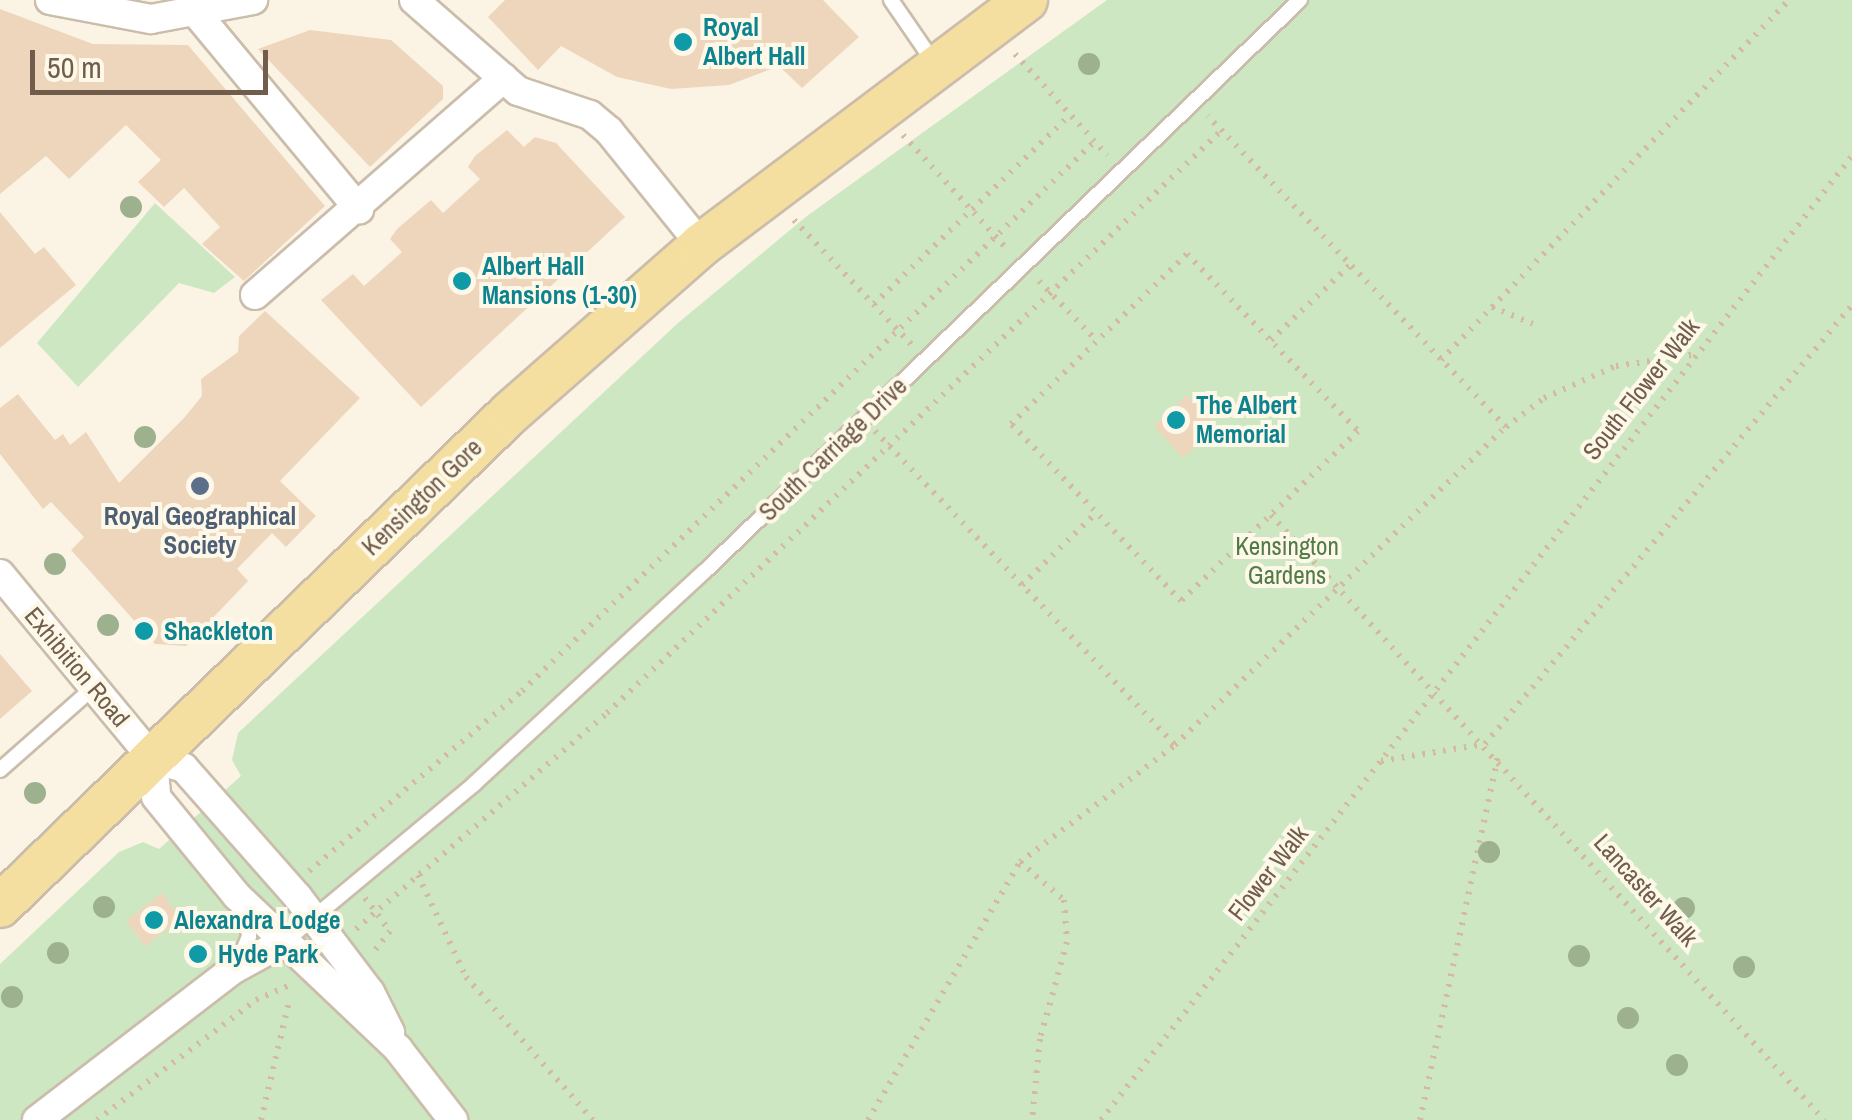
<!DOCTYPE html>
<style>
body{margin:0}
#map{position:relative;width:1852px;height:1120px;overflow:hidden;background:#fbf4e4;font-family:"Archivo Narrow",sans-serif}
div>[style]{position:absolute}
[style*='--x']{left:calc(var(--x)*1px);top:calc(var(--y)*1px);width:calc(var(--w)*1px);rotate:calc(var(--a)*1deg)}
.green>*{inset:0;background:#cee7c3}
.building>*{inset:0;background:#eed6bd}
.path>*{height:6px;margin-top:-3px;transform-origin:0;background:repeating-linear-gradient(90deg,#d3baa1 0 2.5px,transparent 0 10.5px)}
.roads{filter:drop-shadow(2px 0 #cbbdab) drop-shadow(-2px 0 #cbbdab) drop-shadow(0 2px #cbbdab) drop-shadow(0 -2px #cbbdab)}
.service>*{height:14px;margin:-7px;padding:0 7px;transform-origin:7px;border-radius:7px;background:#fff}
.minor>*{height:28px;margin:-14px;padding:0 14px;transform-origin:14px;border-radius:14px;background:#fff}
.primary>*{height:42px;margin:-21px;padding:0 21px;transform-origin:21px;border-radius:21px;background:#f5dfa0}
.trees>*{width:22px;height:22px;margin:-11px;border-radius:50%;background:#9eb18e}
.dots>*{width:28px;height:28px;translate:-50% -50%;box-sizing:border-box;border:5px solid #fef8e9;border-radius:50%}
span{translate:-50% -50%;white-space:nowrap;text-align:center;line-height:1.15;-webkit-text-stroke:8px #fef8e9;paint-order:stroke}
.culture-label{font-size:25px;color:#0d838f;font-weight:700}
.left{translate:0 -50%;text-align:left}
.street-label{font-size:25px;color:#715d4b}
.service-label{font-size:25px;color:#4e5e75;font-weight:700}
.park-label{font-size:25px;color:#517b47}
.scale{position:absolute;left:30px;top:50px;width:238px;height:45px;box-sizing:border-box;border:5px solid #715d4b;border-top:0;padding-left:12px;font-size:30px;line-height:35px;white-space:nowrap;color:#715d4b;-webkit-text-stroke:8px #fef8e9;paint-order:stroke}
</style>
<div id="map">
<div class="green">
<i style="clip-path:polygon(1107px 0,1852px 0,1852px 1120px,0 1120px,0 964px,119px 852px,143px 842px,159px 849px,241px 776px,232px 760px,238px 733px,678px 323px,807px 216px)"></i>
<i style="clip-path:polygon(155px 203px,235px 277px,214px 293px,179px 283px,78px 387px,37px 343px)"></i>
</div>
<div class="building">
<i style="clip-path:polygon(505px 0,823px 0,859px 37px,802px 88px,779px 66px,729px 85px,671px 89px,617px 77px,561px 46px,538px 70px,488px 17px)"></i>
<i style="clip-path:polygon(0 9px,93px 44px,188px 45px,325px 206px,244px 281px,202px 244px,220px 227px,184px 188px,164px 207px,138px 182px,161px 160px,126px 125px,69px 179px,46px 156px,0 194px)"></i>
<i style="clip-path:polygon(310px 30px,391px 40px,443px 86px,443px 99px,370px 167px,258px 49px)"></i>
<i style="clip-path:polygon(507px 130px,524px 147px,535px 137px,556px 143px,625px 217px,421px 407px,321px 300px,353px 274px,364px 286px,402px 252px,390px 239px,397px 229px,431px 200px,443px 213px,480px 179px,468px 167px,475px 156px)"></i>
<i style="clip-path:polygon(0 212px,35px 254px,44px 247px,76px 285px,0 348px)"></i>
<i style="clip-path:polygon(265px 311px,360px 398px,280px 481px,316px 516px,286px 547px,272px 533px,237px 569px,248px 581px,186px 646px,155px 644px,71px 550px,84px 537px,51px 502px,43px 509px,0 454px,0 408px,18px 394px,55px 440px,63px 434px,70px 445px,86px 432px,119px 483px,184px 418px,202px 396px,201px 379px,238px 352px,239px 336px)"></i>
<i style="clip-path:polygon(1187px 395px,1217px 427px,1183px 458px,1154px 426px)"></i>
<i style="clip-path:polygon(0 654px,32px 691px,0 719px)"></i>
<i style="clip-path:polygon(162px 893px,181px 919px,145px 946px,126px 921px)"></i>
</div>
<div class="path">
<i style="--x:1015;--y:54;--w:137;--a:47.7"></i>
<i style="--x:903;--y:135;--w:157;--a:47.6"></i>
<i style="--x:794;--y:220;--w:172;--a:46.7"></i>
<i style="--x:1187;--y:254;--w:246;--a:46"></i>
<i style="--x:1358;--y:431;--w:245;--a:136.2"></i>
<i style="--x:1181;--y:601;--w:245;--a:-133.8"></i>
<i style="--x:1011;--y:424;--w:245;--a:-44"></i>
<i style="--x:1039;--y:281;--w:83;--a:46"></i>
<i style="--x:874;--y:304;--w:272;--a:-44"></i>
<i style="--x:1492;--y:307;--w:44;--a:22.5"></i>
<i style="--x:1271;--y:340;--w:110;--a:-43.5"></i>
<i style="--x:1441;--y:360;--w:501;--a:-45.97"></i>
<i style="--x:1506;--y:427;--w:48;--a:-37.3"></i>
<i style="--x:1544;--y:398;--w:79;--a:-24"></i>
<i style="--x:1616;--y:366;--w:76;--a:-8.3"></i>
<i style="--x:875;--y:431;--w:434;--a:46.3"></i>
<i style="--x:1271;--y:515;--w:820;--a:47.57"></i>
<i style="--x:1022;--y:585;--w:103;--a:-44.2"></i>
<i style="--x:1381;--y:761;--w:105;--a:-9.3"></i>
<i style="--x:1485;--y:744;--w:572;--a:-50.1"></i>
<i style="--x:1020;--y:862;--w:58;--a:40.8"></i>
<i style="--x:1064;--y:900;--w:42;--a:85.9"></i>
<i style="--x:1067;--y:942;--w:101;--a:105.6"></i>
<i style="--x:1040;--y:1039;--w:81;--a:95.6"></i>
<i style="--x:309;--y:871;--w:279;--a:-40.2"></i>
<i style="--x:522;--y:691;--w:793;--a:-43.82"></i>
<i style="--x:418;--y:875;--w:113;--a:64.8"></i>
<i style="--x:466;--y:977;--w:191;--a:48.4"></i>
<i style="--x:365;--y:898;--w:41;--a:52.9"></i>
<i style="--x:390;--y:931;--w:28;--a:128"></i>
<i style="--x:356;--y:929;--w:331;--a:-40.7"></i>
<i style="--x:607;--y:713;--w:847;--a:-43.47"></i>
<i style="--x:97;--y:1120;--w:199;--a:-37"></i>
<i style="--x:256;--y:1000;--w:37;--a:-24"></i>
<i style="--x:261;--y:1120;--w:121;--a:-76.7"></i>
<i style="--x:868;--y:1120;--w:299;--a:-59.5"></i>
<i style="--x:1020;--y:862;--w:194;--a:-37"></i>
<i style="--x:1175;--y:745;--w:459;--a:-43.9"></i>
<i style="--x:1506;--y:427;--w:431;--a:-133.8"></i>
<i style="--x:1101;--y:1120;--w:1222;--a:-52.08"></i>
<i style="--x:1420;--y:1120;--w:372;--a:-77.9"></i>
</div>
<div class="roads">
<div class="service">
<i style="--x:891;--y:0;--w:78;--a:55.5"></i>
<i style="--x:0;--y:770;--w:125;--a:-41.4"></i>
<i style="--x:287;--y:940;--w:244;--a:-39.8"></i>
<i style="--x:474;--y:784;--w:313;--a:-42.7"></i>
<i style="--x:704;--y:572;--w:826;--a:-43.82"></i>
<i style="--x:239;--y:960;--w:26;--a:-67"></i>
<i style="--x:249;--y:936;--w:27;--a:-98"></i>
</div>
<div class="minor">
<i style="--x:50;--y:0;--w:103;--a:10.7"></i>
<i style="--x:151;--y:19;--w:104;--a:-10.6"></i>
<i style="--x:414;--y:0;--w:138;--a:41.2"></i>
<i style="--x:518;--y:91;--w:76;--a:18.4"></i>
<i style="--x:590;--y:115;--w:25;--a:40"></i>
<i style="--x:609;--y:131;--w:146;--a:51.1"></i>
<i style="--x:197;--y:14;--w:254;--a:50.3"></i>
<i style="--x:255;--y:295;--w:330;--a:-41.1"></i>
<i style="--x:0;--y:574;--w:240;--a:50.4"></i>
<i style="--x:153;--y:759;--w:38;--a:85"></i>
<i style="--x:156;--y:797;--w:128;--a:50.7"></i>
<i style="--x:237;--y:896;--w:222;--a:43.5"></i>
<i style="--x:398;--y:1049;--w:90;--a:52.2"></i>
<i style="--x:153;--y:759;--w:32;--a:16"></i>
<i style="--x:184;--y:768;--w:171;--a:48.6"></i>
<i style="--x:297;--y:896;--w:121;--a:52.8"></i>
<i style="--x:370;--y:992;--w:45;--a:63.4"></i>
<i style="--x:37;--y:1120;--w:248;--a:-37.5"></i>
<i style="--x:234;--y:969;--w:60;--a:-28.7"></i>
</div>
<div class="primary">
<i style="--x:0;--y:906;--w:709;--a:-44.03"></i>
<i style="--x:510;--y:413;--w:254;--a:-41.3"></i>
<i style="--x:701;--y:245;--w:407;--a:-37"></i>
</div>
</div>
<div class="trees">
<i style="left:1089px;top:64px"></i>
<i style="left:131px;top:207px"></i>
<i style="left:145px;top:437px"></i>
<i style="left:55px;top:564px"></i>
<i style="left:108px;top:625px"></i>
<i style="left:35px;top:793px"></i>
<i style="left:1489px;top:852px"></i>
<i style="left:104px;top:907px"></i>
<i style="left:1684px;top:908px"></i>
<i style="left:58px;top:953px"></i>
<i style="left:1579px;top:956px"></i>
<i style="left:1744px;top:967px"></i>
<i style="left:12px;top:997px"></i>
<i style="left:1628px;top:1018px"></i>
<i style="left:1677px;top:1065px"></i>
</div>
<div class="dots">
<i style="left:683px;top:42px;background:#0f9aa8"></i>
<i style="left:462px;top:281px;background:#0f9aa8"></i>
<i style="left:1176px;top:420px;background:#0f9aa8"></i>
<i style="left:200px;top:486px;background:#5c6f8a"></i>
<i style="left:144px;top:631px;background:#0f9aa8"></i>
<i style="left:154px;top:920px;background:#0f9aa8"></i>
<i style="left:198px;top:954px;background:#0f9aa8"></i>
</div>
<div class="culture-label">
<span class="left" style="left:703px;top:42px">Royal<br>Albert Hall</span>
<span class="left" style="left:482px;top:281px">Albert Hall<br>Mansions (1-30)</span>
<span class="left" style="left:1196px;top:420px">The Albert<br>Memorial</span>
<span class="left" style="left:164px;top:631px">Shackleton</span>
<span class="left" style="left:174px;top:920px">Alexandra Lodge</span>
<span class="left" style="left:218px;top:954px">Hyde Park</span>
</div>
<div class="street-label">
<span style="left:1641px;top:389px;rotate:-52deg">South Flower Walk</span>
<span style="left:833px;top:449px;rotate:-44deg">South Carriage Drive</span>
<span style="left:422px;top:497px;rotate:-44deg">Kensington Gore</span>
<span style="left:77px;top:667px;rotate:50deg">Exhibition Road</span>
<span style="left:1268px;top:873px;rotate:-52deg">Flower Walk</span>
<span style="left:1646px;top:890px;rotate:48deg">Lancaster Walk</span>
</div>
<div class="service-label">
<span style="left:200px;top:531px">Royal Geographical<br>Society</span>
</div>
<div class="park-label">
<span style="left:1287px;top:561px">Kensington<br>Gardens</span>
</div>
<div class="scale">50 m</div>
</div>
